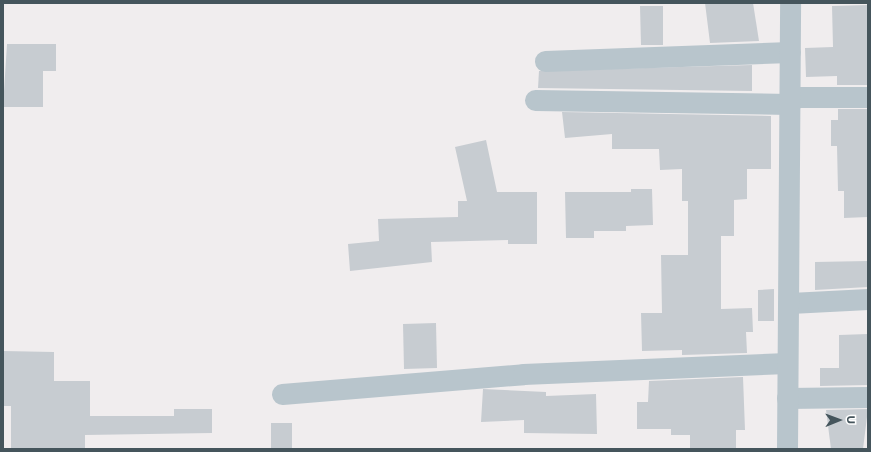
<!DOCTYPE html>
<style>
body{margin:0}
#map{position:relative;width:871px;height:452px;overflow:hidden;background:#f0edee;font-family:Montserrat,sans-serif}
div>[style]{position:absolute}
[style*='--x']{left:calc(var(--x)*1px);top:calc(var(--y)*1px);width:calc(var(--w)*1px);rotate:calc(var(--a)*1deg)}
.building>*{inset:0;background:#c7ccd1}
.minor>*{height:21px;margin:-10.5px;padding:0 10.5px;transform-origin:10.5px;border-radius:10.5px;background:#b8c5cc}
span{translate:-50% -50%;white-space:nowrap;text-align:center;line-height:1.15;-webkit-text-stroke:3px #fff;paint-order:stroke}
.frame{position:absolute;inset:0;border:4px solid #45555c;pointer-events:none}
.north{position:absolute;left:819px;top:400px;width:40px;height:40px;-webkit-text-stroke:3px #fff;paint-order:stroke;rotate:89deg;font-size:11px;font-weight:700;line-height:16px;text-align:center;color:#45555c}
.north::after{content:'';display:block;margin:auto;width:14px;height:18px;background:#45555c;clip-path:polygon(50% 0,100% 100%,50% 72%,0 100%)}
</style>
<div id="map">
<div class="building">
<i style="clip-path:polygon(705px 3px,753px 3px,759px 41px,710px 43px)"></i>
<i style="clip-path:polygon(868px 5px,868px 85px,837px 85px,837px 76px,806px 77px,805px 48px,833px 47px,832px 6px)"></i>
<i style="clip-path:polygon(640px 6px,663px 6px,663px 45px,641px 45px)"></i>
<i style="clip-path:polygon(7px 44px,56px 44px,56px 71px,43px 71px,43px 107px,3px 107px)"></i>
<i style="clip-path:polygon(752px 65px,752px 91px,538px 88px,539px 71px)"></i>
<i style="clip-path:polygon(838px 109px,868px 109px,868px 217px,844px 218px,844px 191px,838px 191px,837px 146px,831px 146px,831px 120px,838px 120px)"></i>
<i style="clip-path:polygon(562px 112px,771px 116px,771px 169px,747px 169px,747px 199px,734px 200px,734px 236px,721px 236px,721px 309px,752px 308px,753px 332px,746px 332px,747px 353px,682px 355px,682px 350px,642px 351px,641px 313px,662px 313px,661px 255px,688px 255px,688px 201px,682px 201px,682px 169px,660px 170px,659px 149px,612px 149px,612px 134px,565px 138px)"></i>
<i style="clip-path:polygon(486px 140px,497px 192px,537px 192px,537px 244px,508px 244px,508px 240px,431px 242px,432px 262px,350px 271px,348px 244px,379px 241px,378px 219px,458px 217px,458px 201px,467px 201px,455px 147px)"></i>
<i style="clip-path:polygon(631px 189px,652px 189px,653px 225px,626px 226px,626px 231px,594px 231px,594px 238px,566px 238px,565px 192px,631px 192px)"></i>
<i style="clip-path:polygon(868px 261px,868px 287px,815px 290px,815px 262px)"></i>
<i style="clip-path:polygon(774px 289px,774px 321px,758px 321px,758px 290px)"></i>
<i style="clip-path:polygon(436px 323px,437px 368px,404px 369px,403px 324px)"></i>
<i style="clip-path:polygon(868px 334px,868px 385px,820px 386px,820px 368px,839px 368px,839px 335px)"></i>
<i style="clip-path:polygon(3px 351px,54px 352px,54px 381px,90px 381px,90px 416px,174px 416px,174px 409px,212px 409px,212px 433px,85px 435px,85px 449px,11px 449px,11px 406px,3px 406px)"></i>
<i style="clip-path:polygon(743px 377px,745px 430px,736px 430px,736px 449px,690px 449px,690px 435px,671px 435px,671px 429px,637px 429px,637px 402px,648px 402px,649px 381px)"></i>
<i style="clip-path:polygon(483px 389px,546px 392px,546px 396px,596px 394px,597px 434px,524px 433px,524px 420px,481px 422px)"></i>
<i style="clip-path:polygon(868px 409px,863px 449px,831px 449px,826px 410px)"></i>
<i style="clip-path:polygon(271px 423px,292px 423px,292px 449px,271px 449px)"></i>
</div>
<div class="minor">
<i style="--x:545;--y:61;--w:245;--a:-2.1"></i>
<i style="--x:790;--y:97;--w:78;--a:0"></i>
<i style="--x:535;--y:100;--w:255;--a:0.9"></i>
<i style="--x:790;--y:303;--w:78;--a:-2.9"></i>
<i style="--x:282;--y:394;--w:242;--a:-4.7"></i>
<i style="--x:523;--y:374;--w:264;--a:-2.4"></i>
<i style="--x:787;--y:398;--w:81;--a:-0.7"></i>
<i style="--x:787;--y:449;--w:446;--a:-89.6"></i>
</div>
<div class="frame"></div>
<div class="north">U</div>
</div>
